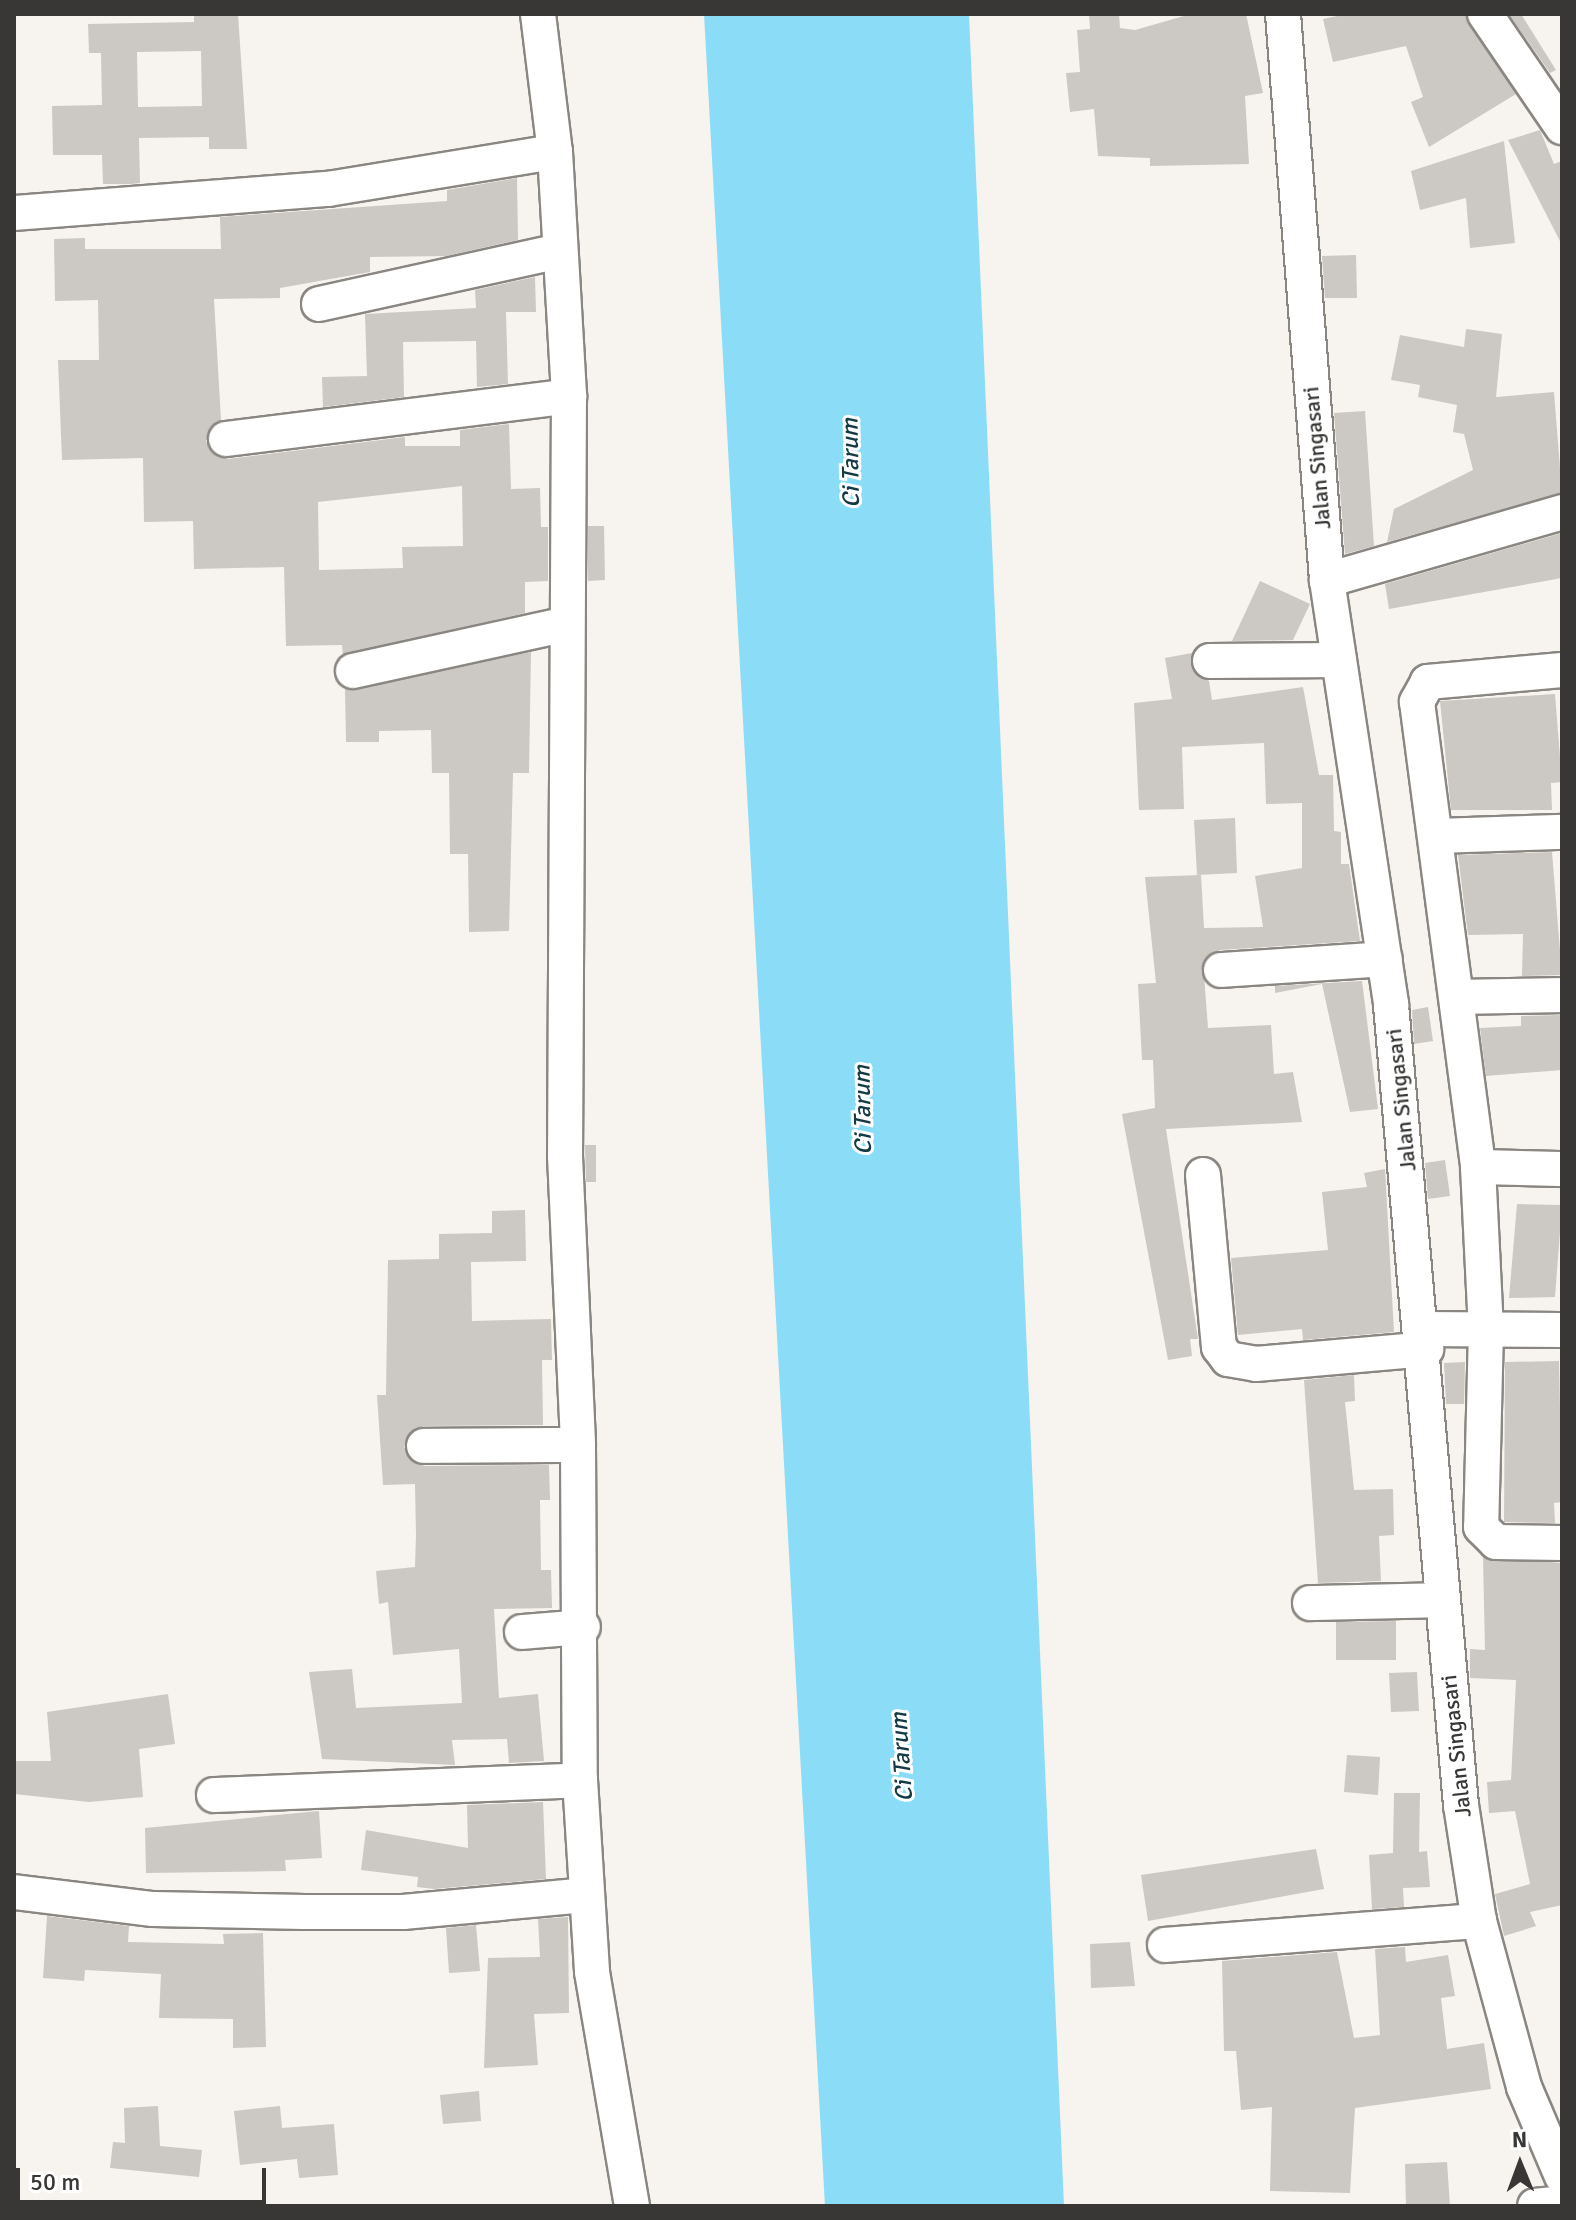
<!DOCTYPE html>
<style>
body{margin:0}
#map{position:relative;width:1576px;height:2220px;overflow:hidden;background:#f7f3ee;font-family:Signika,sans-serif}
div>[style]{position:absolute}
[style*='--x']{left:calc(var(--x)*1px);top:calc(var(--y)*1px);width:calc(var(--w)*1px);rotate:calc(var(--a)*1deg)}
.water>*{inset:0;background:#8bddf7}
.building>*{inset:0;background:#ccc8c3}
.roads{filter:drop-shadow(2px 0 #8a8782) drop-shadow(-2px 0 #8a8782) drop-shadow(0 2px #8a8782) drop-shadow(0 -2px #8a8782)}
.street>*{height:34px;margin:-17px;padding:0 17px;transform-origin:17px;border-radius:17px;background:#fff}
span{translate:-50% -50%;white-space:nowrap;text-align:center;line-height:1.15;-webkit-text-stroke:6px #fff;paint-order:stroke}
.street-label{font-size:22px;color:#383735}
.water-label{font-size:24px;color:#143a45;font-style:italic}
.frame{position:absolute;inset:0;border:16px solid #383735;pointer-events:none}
.north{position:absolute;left:1480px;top:2124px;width:80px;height:80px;-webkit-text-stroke:6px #fff;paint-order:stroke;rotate:359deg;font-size:22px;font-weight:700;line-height:32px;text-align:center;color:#383735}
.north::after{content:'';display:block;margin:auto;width:28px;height:36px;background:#383735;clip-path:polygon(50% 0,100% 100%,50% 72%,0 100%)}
.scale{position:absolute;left:16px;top:2168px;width:250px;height:36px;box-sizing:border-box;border:4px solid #383735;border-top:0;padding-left:10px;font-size:24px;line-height:28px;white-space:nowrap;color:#383735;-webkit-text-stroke:6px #fff;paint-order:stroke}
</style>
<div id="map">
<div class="water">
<i style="clip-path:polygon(704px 14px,969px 14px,1064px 2206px,825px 2206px)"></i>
</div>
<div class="building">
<i style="clip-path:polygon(evenodd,194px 14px,238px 14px,247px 149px,209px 149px,209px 137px,139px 138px,140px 183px,131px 184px,103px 184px,102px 155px,53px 155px,52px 106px,102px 105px,101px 53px,89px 53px,88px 24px,194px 22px,194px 14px,201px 51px,202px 106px,138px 107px,137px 52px,201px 51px)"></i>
<i style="clip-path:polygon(1089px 14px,1119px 14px,1120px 28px,1135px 30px,1191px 14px,1246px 14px,1263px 93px,1245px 96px,1249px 164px,1150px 166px,1150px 158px,1098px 156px,1094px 109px,1070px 112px,1066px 73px,1080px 72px,1077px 30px,1090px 29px)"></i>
<i style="clip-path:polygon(1347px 14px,1465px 14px,1516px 94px,1429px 147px,1411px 102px,1423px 97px,1406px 46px,1333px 62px,1323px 19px)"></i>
<i style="clip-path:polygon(1509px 14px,1521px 14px,1556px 70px,1550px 73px)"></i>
<i style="clip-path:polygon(1540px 130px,1554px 164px,1562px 161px,1562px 245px,1508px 140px)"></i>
<i style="clip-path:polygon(1504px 141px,1515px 243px,1470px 248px,1466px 198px,1420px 210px,1411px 171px)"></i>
<i style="clip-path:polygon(evenodd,517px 178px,518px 240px,446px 256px,370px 257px,370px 272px,280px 288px,280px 298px,214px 299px,221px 420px,206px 441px,211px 452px,228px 459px,405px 437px,405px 446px,460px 446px,460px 430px,509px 424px,511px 489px,540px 488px,541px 527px,548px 527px,548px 581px,525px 582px,525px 613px,343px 655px,342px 645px,286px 646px,284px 567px,194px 569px,193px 521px,144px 522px,143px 458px,62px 460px,58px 360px,99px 360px,98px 300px,55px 301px,54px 239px,85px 238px,85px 249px,221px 249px,220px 217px,447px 201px,447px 190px,517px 178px,462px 486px,463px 546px,402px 547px,403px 568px,319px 570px,318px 502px,462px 486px)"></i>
<i style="clip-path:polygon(1356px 255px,1357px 298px,1325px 298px,1322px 256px)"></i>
<i style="clip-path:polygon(535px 277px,536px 312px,506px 312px,508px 384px,477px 387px,476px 341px,403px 342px,404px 397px,323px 407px,322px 377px,367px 376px,365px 314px,476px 308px,475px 290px)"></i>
<i style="clip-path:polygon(1466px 329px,1502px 334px,1496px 397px,1554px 392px,1562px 493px,1387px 542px,1394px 509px,1473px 470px,1464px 434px,1453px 432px,1457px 405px,1418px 397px,1420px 385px,1391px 380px,1400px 335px,1464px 347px)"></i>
<i style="clip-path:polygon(1365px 411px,1374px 546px,1345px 554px,1334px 413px)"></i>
<i style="clip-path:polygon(588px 526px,604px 526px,605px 580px,588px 581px)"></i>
<i style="clip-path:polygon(1562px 533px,1562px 578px,1389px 609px,1385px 584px)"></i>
<i style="clip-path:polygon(1260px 581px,1310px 604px,1293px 640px,1232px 641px)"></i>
<i style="clip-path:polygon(531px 652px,529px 773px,513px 773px,509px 931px,469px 932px,468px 854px,450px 854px,449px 773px,432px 773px,431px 730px,379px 731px,379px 742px,346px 742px,345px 689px)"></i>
<i style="clip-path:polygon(1192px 653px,1192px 670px,1209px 681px,1212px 700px,1303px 687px,1319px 775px,1333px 775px,1334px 831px,1341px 832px,1341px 864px,1349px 864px,1360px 941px,1220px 950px,1203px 962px,1208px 1028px,1271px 1025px,1274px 1074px,1293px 1072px,1302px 1122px,1166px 1129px,1198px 1339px,1190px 1339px,1192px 1356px,1168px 1360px,1122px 1114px,1155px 1108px,1153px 1060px,1142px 1060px,1138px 984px,1156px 983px,1145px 877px,1201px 875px,1204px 928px,1263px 927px,1255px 876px,1302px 868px,1302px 803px,1266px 804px,1264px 743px,1182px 747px,1184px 809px,1139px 810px,1134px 703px,1172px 699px,1165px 658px)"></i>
<i style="clip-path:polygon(1555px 694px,1562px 782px,1551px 783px,1552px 810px,1451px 810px,1440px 701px)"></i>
<i style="clip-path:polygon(1235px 818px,1237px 873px,1197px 875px,1194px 820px)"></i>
<i style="clip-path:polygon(1552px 852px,1562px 975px,1522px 976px,1523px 934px,1468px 935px,1458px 855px)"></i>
<i style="clip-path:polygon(1362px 981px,1378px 1109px,1350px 1112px,1322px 984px,1275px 993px,1275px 986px)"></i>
<i style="clip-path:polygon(1428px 1007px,1433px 1041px,1414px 1044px,1412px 1010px)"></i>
<i style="clip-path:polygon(1561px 1015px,1562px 1070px,1486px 1076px,1480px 1028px,1521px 1026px,1521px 1016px)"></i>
<i style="clip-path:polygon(585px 1145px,596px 1145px,596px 1182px,586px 1182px)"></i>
<i style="clip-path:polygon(1445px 1160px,1450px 1196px,1428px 1199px,1425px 1163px)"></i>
<i style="clip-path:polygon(1385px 1169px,1394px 1332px,1303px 1340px,1302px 1329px,1238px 1335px,1231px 1258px,1328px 1250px,1322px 1192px,1367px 1187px,1364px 1173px)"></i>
<i style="clip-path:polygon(1517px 1204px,1562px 1205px,1555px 1297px,1509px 1298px)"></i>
<i style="clip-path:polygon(525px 1210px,526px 1261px,471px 1262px,472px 1321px,551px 1319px,552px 1360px,542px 1360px,543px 1425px,423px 1426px,404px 1447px,424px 1466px,549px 1465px,550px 1500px,540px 1500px,541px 1570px,551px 1570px,552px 1608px,494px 1609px,499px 1698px,538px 1694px,544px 1761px,509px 1763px,507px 1739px,452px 1740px,455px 1765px,322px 1759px,309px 1672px,352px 1669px,356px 1708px,462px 1703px,459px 1649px,393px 1655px,388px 1602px,379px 1604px,376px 1571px,415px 1567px,416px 1535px,415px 1484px,383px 1485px,377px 1395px,386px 1395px,388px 1260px,439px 1259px,439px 1234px,492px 1233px,492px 1211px)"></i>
<i style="clip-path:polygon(1559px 1361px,1562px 1502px,1554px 1503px,1555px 1523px,1504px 1522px,1505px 1362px)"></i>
<i style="clip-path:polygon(1465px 1362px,1464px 1404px,1446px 1404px,1444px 1363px)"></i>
<i style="clip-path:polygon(1354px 1375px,1355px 1401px,1345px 1402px,1354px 1490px,1393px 1489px,1394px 1535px,1379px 1536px,1381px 1581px,1318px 1583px,1304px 1380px)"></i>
<i style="clip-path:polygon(1483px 1557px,1562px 1563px,1562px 1905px,1530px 1912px,1536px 1926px,1504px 1936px,1495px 1894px,1530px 1884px,1515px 1811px,1489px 1813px,1487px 1782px,1511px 1780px,1516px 1680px,1470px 1678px,1470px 1649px,1485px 1650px)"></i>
<i style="clip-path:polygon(1396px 1621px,1396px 1660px,1336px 1660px,1336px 1622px)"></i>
<i style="clip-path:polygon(1417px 1672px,1419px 1711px,1391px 1712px,1389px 1673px)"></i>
<i style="clip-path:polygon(168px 1694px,175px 1744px,139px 1749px,143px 1797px,89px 1802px,14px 1794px,14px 1761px,51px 1761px,47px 1712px)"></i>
<i style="clip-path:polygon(1347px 1755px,1380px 1757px,1378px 1795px,1344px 1792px)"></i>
<i style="clip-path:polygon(1394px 1793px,1420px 1793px,1419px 1852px,1427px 1851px,1430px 1887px,1403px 1888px,1404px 1907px,1372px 1909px,1369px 1855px,1393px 1853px)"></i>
<i style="clip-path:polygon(543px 1802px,546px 1879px,434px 1889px,417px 1887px,418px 1877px,361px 1870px,366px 1830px,468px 1848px,467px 1805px)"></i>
<i style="clip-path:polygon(319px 1811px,322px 1858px,285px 1860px,286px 1871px,146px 1873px,145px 1828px)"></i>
<i style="clip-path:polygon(1316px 1849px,1324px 1889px,1148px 1921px,1141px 1875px)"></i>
<i style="clip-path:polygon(47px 1916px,129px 1926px,128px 1942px,224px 1944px,223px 1934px,263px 1933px,266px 2047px,233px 2048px,233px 2019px,159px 2018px,161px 1974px,85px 1970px,84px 1981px,43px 1978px)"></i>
<i style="clip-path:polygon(568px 1917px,569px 2013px,534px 2014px,538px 2065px,484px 2068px,488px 1958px,540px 1957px,538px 1919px)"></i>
<i style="clip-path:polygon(476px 1925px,480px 1971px,449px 1973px,446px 1928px)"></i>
<i style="clip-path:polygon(1130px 1942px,1135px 1986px,1091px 1988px,1090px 1944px)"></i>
<i style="clip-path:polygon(1405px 1947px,1406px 1962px,1448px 1955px,1455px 1996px,1441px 1998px,1447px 2049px,1484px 2043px,1491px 2089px,1355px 2108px,1350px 2193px,1270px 2191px,1272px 2107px,1241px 2110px,1236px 2051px,1224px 2051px,1222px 1961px,1337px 1952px,1354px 2038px,1380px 2035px,1375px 1949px)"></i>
<i style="clip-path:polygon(479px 2091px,481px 2121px,443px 2124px,440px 2095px)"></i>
<i style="clip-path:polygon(158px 2106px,160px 2146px,202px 2150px,199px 2177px,110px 2168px,113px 2142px,125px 2143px,124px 2108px)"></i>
<i style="clip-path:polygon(280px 2106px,282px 2128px,334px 2124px,338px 2175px,299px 2178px,297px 2159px,240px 2165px,234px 2111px)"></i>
<i style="clip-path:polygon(1447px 2162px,1450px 2206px,1406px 2206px,1405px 2164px)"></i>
</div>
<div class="roads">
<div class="street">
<i style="--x:538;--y:14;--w:139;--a:83"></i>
<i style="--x:555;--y:152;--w:244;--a:86.7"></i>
<i style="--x:569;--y:396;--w:760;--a:90.3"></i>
<i style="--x:565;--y:1156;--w:289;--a:87.4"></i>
<i style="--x:578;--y:1445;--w:335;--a:89.7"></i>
<i style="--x:580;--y:1780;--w:192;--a:86.4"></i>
<i style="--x:592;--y:1972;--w:237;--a:80.3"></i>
<i style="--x:1283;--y:14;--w:568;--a:85.55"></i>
<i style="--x:1327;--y:580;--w:430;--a:81.4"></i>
<i style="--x:1391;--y:1005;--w:803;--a:85"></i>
<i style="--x:1461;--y:1805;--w:117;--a:81.2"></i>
<i style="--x:1479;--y:1921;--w:172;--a:74.8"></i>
<i style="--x:1524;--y:2087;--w:97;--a:66.9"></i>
<i style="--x:1485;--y:14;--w:137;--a:55.7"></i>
<i style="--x:14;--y:213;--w:315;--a:-4.4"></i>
<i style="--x:328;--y:189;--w:230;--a:-9.3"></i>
<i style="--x:319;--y:304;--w:247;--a:-12.4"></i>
<i style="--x:226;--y:439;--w:346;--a:-7.1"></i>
<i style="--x:1327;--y:580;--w:245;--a:-16.1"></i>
<i style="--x:1210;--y:661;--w:129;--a:-0.4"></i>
<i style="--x:1562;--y:670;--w:135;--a:174.9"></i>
<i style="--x:1428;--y:682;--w:23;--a:119"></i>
<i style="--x:1417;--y:702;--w:469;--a:82.5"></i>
<i style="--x:1478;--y:1167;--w:162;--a:87.2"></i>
<i style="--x:1486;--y:1329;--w:198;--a:91.4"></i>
<i style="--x:1481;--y:1527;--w:21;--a:45"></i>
<i style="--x:1496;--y:1542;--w:66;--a:0.9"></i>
<i style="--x:353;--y:671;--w:219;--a:-12.4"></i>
<i style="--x:1439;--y:836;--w:123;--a:-1.9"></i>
<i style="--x:1221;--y:970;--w:164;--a:-3.8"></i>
<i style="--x:1458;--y:997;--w:104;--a:-1.1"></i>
<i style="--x:1478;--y:1167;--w:84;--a:1.4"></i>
<i style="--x:1203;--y:1175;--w:173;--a:84.7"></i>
<i style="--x:1219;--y:1347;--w:15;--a:53"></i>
<i style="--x:1228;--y:1359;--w:28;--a:10"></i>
<i style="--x:1256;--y:1364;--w:171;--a:-5"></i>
<i style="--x:1424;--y:1329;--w:138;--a:0.4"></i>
<i style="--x:424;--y:1446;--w:154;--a:-0.4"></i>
<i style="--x:1310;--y:1603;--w:131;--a:-1.3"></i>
<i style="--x:522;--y:1632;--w:61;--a:-4.7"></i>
<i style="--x:214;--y:1795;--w:366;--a:-2.3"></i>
<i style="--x:14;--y:1892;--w:140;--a:7"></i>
<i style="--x:153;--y:1909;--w:152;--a:1.1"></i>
<i style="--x:305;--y:1912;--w:98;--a:0"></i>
<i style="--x:403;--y:1912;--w:183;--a:-5.3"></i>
<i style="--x:1165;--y:1945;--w:315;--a:-4.4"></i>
<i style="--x:1535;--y:2206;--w:27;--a:-6"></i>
</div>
</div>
<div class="street-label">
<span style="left:1317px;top:458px;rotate:-95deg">Jalan Singasari</span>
<span style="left:1401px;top:1100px;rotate:-96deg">Jalan Singasari</span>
<span style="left:1456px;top:1746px;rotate:-96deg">Jalan Singasari</span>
</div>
<div class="water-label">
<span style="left:851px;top:463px;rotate:-91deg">Ci Tarum</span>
<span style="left:863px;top:1110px;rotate:-91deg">Ci Tarum</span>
<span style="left:902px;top:1757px;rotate:-94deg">Ci Tarum</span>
</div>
<div class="frame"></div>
<div class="north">N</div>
<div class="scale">50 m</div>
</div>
